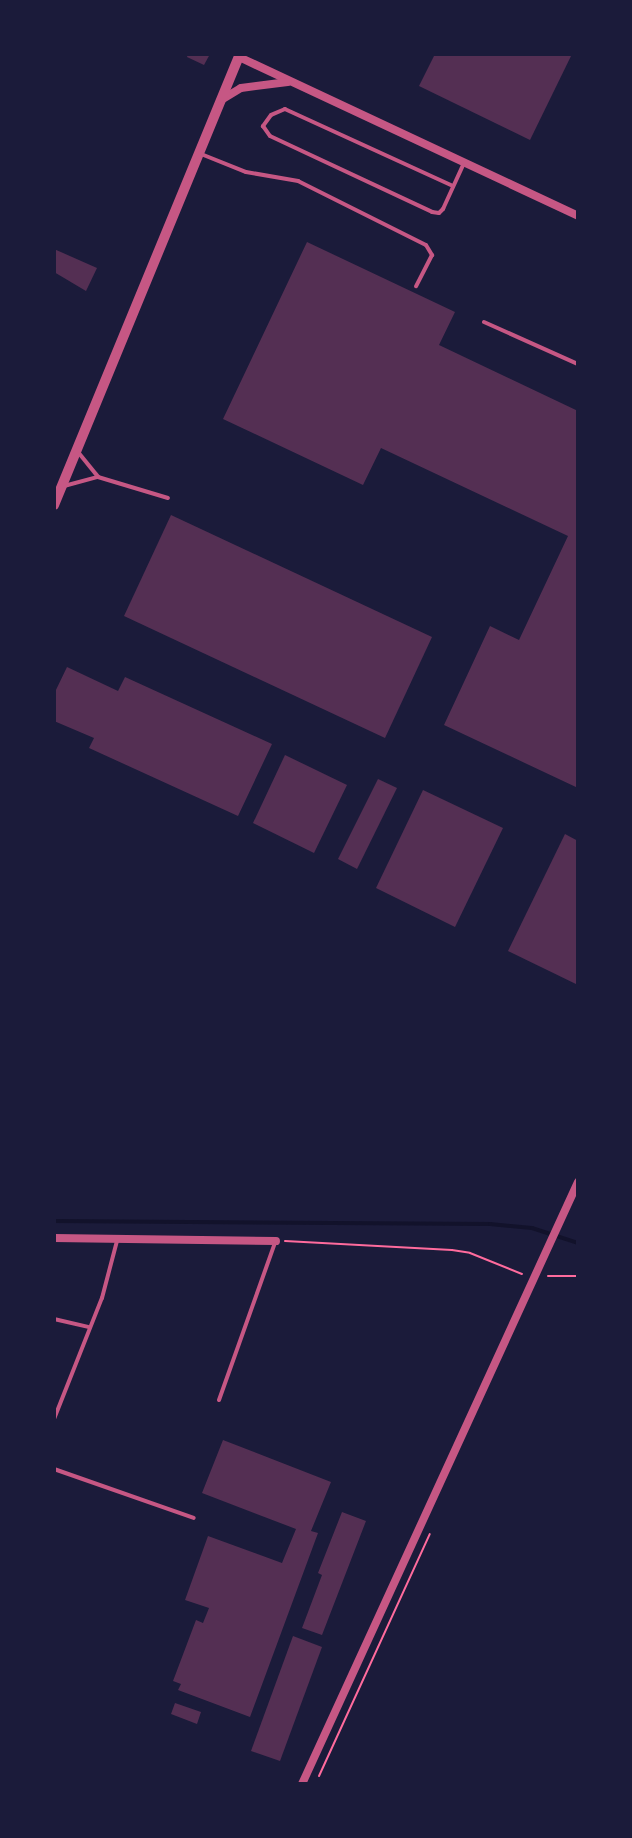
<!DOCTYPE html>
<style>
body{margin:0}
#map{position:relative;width:632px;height:1838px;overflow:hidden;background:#1b1b3a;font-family:"Asap Condensed",sans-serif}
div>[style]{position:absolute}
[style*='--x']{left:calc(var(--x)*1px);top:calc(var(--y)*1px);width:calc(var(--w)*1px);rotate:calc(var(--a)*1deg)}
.stream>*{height:4px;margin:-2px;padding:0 2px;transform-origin:2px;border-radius:2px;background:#12122b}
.building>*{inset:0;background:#542f53}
.path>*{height:2px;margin:-1px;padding:0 1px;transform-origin:1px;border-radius:1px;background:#ff6b9d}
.service>*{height:4px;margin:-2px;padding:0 2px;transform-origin:2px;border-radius:2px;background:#c65784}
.minor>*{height:8px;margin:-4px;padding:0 4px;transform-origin:4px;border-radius:4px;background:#c65784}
.tertiary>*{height:10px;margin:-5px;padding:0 5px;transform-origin:5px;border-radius:5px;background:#c65784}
span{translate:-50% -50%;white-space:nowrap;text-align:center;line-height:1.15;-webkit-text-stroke:8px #1b1b3a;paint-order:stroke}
.frame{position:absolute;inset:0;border:56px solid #1b1b3a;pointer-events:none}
</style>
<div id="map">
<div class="stream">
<i style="--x:54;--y:1221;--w:436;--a:0.4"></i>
<i style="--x:490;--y:1224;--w:42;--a:5.4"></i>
<i style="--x:532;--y:1228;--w:48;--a:18.1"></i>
</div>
<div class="building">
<i style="clip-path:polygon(188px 54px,210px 54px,204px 65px,187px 57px)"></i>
<i style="clip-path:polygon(435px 54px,572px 54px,530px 140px,419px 86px)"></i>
<i style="clip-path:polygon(307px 242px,455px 312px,439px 345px,578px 411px,578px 788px,444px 725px,490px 626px,519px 640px,568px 536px,381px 448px,363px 485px,223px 419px)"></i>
<i style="clip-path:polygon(54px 249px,97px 268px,86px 291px,54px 272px)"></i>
<i style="clip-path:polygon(171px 515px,432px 637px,385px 738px,124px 616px)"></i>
<i style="clip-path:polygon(67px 667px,118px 691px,125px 677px,272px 744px,238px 816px,89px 748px,94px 738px,54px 721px,54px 694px)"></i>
<i style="clip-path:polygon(285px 755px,347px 785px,314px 853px,253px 823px)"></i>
<i style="clip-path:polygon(378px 779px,397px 788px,357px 869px,338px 859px)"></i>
<i style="clip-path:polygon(423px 790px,503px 828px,455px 927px,376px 888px)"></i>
<i style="clip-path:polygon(565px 834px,578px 841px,578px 985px,508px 951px)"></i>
<i style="clip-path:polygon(223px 1440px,331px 1482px,311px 1531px,318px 1533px,250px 1717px,178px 1690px,181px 1684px,173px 1681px,196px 1620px,203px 1623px,209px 1608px,185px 1600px,208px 1536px,282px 1563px,296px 1529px,202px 1493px)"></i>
<i style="clip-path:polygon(342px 1512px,366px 1521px,322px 1635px,302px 1628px,322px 1575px,318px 1573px)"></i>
<i style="clip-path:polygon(293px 1636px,322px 1647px,280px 1761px,251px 1751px)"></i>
<i style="clip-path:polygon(175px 1703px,201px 1712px,197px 1724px,171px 1714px)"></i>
</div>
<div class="path">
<i style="--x:285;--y:1241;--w:167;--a:3.1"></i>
<i style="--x:452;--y:1250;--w:18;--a:9"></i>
<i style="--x:470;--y:1253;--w:56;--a:22"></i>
<i style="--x:548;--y:1276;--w:30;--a:0"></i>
<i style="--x:319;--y:1776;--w:266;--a:-65.4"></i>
</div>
<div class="service">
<i style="--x:201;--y:154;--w:48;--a:21.8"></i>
<i style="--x:246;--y:172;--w:53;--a:9.8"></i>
<i style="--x:298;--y:181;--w:143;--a:26.6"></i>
<i style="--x:426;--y:245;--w:12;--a:59"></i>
<i style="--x:432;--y:255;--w:35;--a:117"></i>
<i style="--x:453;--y:186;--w:185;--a:-155.4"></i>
<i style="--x:285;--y:109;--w:15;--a:157"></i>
<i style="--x:271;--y:115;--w:14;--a:126"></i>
<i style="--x:263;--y:126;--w:12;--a:55"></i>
<i style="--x:270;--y:136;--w:179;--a:25.1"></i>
<i style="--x:432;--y:212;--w:7;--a:8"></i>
<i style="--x:439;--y:213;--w:6;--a:-45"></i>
<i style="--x:443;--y:209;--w:51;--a:-65.5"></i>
<i style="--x:484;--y:322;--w:103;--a:24.1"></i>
<i style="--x:78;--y:452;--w:32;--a:51"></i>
<i style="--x:98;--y:477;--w:73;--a:16.7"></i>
<i style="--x:64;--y:486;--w:35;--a:-15"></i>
<i style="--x:54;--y:1319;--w:35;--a:13"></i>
<i style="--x:219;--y:1400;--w:167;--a:-70.4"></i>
<i style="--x:54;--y:1419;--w:130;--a:-68.4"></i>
<i style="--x:102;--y:1298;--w:59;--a:-75.3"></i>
<i style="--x:54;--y:1469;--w:148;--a:19.3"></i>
</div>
<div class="minor">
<i style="--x:239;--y:57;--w:374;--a:25.1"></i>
<i style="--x:221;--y:100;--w:23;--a:-31"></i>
<i style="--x:241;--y:88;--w:47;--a:-7.3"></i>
<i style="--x:54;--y:1238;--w:222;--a:0.8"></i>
<i style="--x:302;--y:1784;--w:662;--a:-65.37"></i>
</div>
<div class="tertiary">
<i style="--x:54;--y:505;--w:488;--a:-67.6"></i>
</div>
<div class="frame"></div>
</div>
